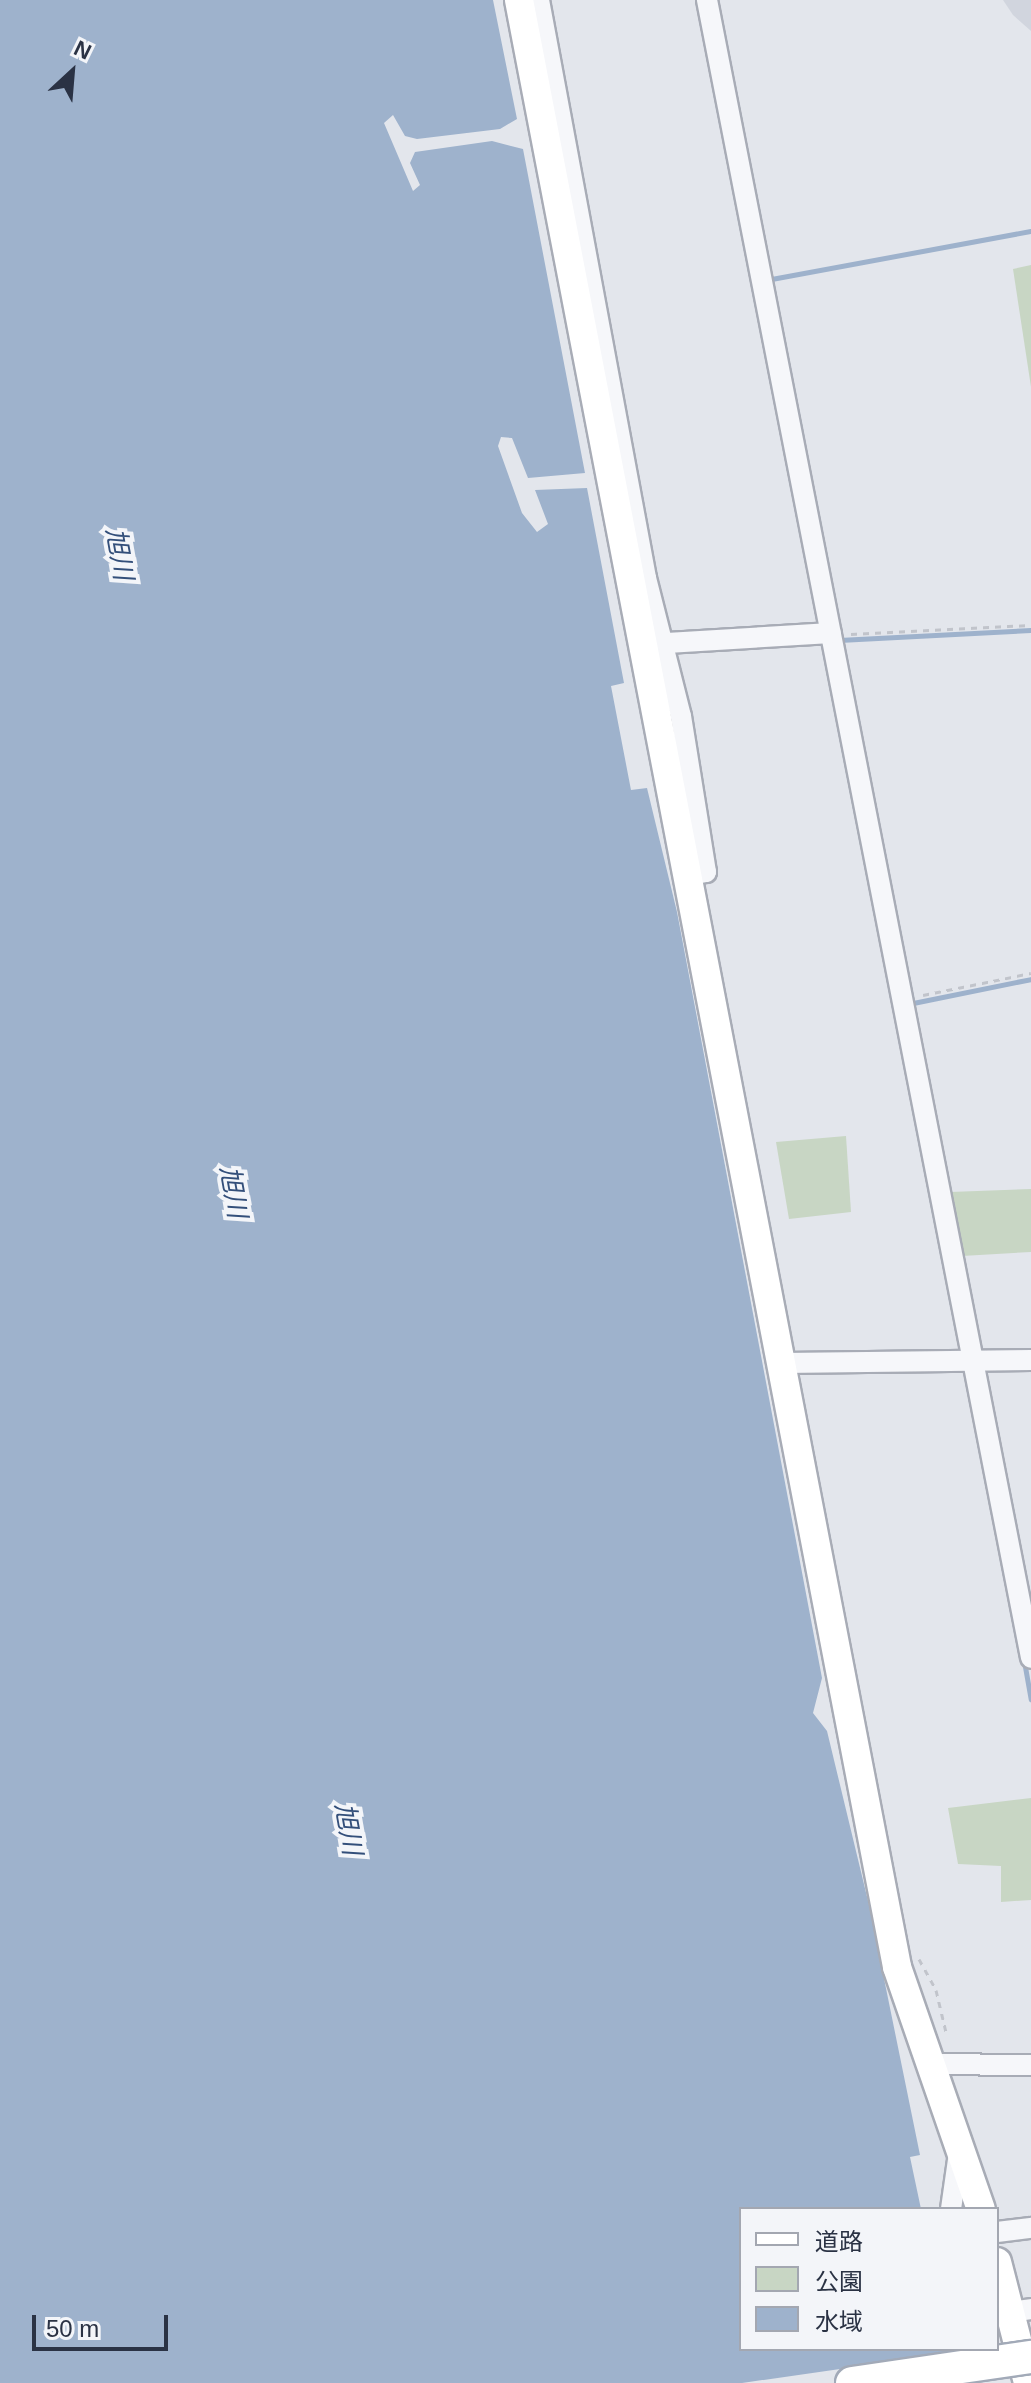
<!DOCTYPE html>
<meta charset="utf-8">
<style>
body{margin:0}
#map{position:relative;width:1031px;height:2383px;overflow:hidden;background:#e3e6ec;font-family:Arial,"Noto Sans JP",sans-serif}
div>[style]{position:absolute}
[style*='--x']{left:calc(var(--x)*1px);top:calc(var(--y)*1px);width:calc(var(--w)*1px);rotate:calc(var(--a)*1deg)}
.built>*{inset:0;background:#d1d5de}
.green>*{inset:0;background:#c8d6c4}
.water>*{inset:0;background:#9eb2cc}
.pier>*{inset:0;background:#e3e6ec}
.stream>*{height:5px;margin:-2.5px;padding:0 2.5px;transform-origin:2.5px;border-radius:2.5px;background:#9eb2cc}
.path>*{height:3px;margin-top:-1.5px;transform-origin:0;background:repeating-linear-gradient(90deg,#c1c4cb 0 6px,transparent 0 12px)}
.roads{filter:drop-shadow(2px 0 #a8acb6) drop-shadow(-2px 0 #a8acb6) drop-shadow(0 2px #a8acb6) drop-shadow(0 -2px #a8acb6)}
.street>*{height:20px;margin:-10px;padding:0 10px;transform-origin:10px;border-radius:10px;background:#f6f7fa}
.secondary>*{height:28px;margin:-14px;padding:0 14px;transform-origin:14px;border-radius:14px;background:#fff}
.bridges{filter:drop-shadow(2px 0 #a2aab8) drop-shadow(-2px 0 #a2aab8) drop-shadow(0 2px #a2aab8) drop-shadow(0 -2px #a2aab8)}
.primary-bridge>*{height:32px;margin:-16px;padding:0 16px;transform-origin:16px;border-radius:16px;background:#fff}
span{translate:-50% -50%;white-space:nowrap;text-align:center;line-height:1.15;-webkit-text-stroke:8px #f3f5f9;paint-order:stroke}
.water-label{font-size:26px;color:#334f7a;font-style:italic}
.legend{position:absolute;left:739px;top:2207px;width:260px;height:144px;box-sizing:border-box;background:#f3f5f9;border:2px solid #a3a7b1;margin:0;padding:10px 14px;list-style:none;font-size:24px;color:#2a3244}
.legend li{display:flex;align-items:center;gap:16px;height:40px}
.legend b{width:40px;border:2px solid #a3a7b1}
.north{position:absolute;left:32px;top:32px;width:80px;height:80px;-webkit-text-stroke:6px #f3f5f9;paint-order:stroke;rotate:26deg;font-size:22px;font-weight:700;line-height:32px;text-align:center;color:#2a3244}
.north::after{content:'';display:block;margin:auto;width:28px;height:36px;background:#2a3244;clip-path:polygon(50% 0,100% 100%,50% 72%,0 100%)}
.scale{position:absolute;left:32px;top:2315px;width:136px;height:36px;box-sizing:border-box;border:4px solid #2a3244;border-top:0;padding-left:10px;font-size:24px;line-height:28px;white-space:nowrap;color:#2a3244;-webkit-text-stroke:6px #f3f5f9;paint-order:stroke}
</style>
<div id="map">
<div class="built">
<i style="clip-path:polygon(1003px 0,1031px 0,1031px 31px,1013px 15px)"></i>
</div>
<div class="green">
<i style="clip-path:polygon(1031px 265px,1031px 387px,1013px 269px)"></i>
<i style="clip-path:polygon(846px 1136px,851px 1212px,789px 1219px,776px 1142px)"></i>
<i style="clip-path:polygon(1031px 1189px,1031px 1252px,962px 1256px,950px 1192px)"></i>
<i style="clip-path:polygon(1031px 1798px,1031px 1900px,1001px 1902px,1001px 1866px,958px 1864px,948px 1808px)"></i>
</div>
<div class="water">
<i style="clip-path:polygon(0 0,493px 0,517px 119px,500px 129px,417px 139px,405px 136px,393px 115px,384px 123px,413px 191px,420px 185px,410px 163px,415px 152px,492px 141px,523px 149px,585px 473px,528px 478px,512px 438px,501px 437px,498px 446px,522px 513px,537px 532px,548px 524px,535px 490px,587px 488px,624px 683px,611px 686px,631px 790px,647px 788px,677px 912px,822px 1678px,813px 1713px,827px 1731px,869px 1905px,920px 2155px,910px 2157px,921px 2209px,741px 2209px,741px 2349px,960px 2349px,967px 2383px,0 2383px)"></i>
</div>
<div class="pier">
<i style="clip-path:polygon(965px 2351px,933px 2383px,742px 2383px)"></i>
</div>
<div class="stream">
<i style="--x:766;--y:280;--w:269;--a:-10.5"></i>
<i style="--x:839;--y:640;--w:192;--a:-3"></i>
<i style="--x:913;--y:1003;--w:120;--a:-11.5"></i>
<i style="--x:1024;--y:1661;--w:39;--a:80"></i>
</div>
<div class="path">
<i style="--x:851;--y:634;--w:180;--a:-2.9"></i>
<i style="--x:923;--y:995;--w:110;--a:-11.5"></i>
<i style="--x:919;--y:1959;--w:35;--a:61"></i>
<i style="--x:936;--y:1990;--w:47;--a:76.6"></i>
</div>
<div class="roads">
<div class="street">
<i style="--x:539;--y:0;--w:588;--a:79.51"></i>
<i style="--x:707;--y:0;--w:1689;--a:78.94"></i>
<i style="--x:634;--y:580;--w:12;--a:-9"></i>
<i style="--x:646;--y:578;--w:142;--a:75.8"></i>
<i style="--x:681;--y:716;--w:158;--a:80.9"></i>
<i style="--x:706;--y:872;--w:16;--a:169"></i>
<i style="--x:667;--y:643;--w:164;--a:-3.5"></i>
<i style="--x:783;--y:1363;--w:248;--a:-0.7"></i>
<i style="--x:932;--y:2064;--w:99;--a:0.6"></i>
<i style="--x:951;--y:2209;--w:64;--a:-81.9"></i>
<i style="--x:997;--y:2232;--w:34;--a:-7"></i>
<i style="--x:1010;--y:2312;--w:21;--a:-8"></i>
</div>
<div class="secondary">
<i style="--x:519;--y:0;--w:2003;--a:79.12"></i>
<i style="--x:897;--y:1967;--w:256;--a:70.9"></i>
<i style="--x:997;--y:2262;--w:125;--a:75.6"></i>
</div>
</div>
<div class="bridges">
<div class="primary-bridge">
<i style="--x:852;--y:2383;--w:181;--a:-8.3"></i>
</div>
</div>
<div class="water-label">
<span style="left:119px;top:554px;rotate:80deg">旭川</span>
<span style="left:233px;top:1192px;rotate:80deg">旭川</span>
<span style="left:348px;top:1829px;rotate:80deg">旭川</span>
</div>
<ul class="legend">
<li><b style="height:10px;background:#fff"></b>道路</li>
<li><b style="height:22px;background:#c8d6c4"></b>公園</li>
<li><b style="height:22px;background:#9eb2cc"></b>水域</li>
</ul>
<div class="north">N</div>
<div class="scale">50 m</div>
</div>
